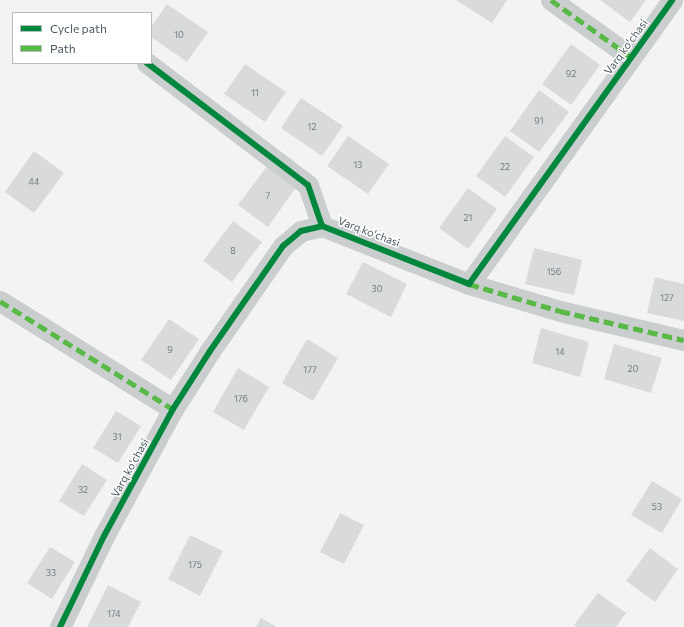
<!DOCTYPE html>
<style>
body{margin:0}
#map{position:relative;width:684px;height:627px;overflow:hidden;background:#f3f3f3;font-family:Commissioner,sans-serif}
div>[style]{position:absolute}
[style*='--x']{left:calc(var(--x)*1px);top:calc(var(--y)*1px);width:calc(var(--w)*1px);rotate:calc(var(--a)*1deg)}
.building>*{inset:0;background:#d9dbdb}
.street>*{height:21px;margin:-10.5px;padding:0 10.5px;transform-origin:10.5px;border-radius:10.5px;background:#cacece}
.quiet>*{height:5px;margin-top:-2.5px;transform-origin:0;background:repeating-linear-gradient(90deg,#58b947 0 10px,transparent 0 15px)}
.cycleway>*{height:6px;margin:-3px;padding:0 3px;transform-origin:3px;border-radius:3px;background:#00873e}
span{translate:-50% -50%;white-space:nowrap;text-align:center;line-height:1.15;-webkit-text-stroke:3px #fff;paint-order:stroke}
.number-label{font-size:9px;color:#6e7b80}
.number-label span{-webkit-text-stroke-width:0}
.street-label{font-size:11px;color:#495960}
.legend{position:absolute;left:12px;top:12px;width:140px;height:52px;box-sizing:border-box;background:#fff;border:1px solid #b6bdbf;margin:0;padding:5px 7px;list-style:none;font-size:12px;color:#495960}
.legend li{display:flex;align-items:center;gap:8px;height:20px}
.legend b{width:20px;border:1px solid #b6bdbf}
</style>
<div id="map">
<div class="building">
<i style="clip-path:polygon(456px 0,507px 0,492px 23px)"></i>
<i style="clip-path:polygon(600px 0,646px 0,630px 22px)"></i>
<i style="clip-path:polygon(167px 4px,208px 32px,187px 62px,151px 37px,151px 27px)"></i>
<i style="clip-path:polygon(571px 44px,600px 65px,571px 105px,542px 84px)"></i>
<i style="clip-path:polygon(245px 64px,286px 92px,265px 122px,224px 94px)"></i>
<i style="clip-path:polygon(539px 90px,569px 112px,539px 152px,510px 131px)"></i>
<i style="clip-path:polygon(301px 98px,343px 126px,322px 156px,281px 128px)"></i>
<i style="clip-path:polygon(348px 136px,389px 164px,368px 194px,327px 166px)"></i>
<i style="clip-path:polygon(505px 136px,534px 157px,505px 197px,476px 176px)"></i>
<i style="clip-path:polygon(34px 151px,64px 173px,34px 213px,5px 192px)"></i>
<i style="clip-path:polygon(268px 165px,297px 186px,268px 227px,238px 205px)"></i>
<i style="clip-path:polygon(468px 188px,497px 209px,468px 249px,439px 228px)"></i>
<i style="clip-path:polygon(233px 221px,262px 242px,232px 282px,203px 261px)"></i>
<i style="clip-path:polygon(534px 248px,582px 260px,574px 295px,525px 284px)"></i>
<i style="clip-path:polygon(363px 262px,407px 284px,391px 317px,346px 294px)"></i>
<i style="clip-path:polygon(655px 277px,684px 284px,684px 321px,647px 313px)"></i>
<i style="clip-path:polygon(169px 319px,199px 339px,171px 380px,141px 360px)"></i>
<i style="clip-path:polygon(541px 328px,589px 342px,580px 377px,532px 363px)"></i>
<i style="clip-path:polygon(307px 339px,338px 358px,313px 401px,282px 383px)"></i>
<i style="clip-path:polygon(614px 344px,662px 358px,651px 393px,604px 379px)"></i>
<i style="clip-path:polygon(238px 368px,269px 387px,244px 430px,213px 412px)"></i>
<i style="clip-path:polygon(116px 411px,141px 426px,118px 463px,93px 448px)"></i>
<i style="clip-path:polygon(82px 464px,107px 480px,84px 516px,59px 501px)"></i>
<i style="clip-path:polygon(652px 481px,682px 499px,662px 533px,631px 515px)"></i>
<i style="clip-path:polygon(340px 513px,364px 525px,344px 564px,320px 552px)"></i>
<i style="clip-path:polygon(190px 535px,223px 551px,200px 596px,168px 579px)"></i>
<i style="clip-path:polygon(50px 547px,75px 562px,52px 599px,27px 583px)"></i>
<i style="clip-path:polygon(650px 548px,678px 569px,655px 602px,626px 581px)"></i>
<i style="clip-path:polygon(108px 585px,141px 602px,128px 627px,87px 627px)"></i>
<i style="clip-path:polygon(598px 593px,626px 613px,616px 627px,577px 627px,574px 625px)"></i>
<i style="clip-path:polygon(261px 618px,277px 627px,256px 627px)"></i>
</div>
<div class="street">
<i style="--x:551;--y:0;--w:98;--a:35.5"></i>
<i style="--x:147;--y:63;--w:202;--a:37.2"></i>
<i style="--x:308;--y:185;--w:43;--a:71.1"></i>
<i style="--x:469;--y:284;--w:95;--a:16.5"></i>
<i style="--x:560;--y:311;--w:127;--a:13.2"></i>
<i style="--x:0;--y:301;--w:204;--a:32"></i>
<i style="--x:60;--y:627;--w:101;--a:-64.2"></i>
<i style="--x:104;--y:536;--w:145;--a:-61.5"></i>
<i style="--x:173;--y:409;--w:69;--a:-57.5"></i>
<i style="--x:210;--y:351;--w:128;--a:-55.2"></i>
<i style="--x:283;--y:246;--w:23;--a:-40"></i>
<i style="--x:301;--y:231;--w:22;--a:-13"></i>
<i style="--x:322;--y:226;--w:158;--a:21.5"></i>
<i style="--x:469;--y:284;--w:349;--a:-54.4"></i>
</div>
<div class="quiet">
<i style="--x:551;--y:0;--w:98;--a:35.5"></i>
<i style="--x:469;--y:284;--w:95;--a:16.5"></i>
<i style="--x:560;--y:311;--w:127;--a:13.2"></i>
<i style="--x:0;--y:301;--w:204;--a:32"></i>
</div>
<div class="cycleway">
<i style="--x:147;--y:63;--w:202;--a:37.2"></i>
<i style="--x:308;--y:185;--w:43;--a:71.1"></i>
<i style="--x:60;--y:627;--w:101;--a:-64.2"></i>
<i style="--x:104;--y:536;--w:145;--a:-61.5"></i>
<i style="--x:173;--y:409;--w:69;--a:-57.5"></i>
<i style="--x:210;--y:351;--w:128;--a:-55.2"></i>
<i style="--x:283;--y:246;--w:23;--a:-40"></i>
<i style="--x:301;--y:231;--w:22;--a:-13"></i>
<i style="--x:322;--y:226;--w:158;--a:21.5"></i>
<i style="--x:469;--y:284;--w:349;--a:-54.4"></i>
</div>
<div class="number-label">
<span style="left:179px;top:35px">10</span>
<span style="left:571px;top:74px">92</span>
<span style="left:255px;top:93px">11</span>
<span style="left:539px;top:121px">91</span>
<span style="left:312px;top:127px">12</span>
<span style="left:358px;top:165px">13</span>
<span style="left:505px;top:167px">22</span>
<span style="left:34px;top:182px">44</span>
<span style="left:268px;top:196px">7</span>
<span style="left:468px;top:218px">21</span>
<span style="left:233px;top:251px">8</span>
<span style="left:554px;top:272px">156</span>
<span style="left:377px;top:289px">30</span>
<span style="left:667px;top:298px">127</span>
<span style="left:170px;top:350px">9</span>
<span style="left:560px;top:352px">14</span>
<span style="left:633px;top:369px">20</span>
<span style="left:310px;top:370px">177</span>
<span style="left:241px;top:399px">176</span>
<span style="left:117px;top:437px">31</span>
<span style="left:83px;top:490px">32</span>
<span style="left:657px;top:507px">53</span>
<span style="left:195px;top:565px">175</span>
<span style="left:51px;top:573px">33</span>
<span style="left:114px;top:614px">174</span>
</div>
<div class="street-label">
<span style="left:626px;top:47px;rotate:-54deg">Varq ko'chasi</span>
<span style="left:369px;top:232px;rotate:21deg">Varq ko'chasi</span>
<span style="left:130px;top:468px;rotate:-61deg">Varq ko'chasi</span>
</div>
<ul class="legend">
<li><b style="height:5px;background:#00873e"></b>Cycle path</li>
<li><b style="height:5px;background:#58b947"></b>Path</li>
</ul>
</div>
